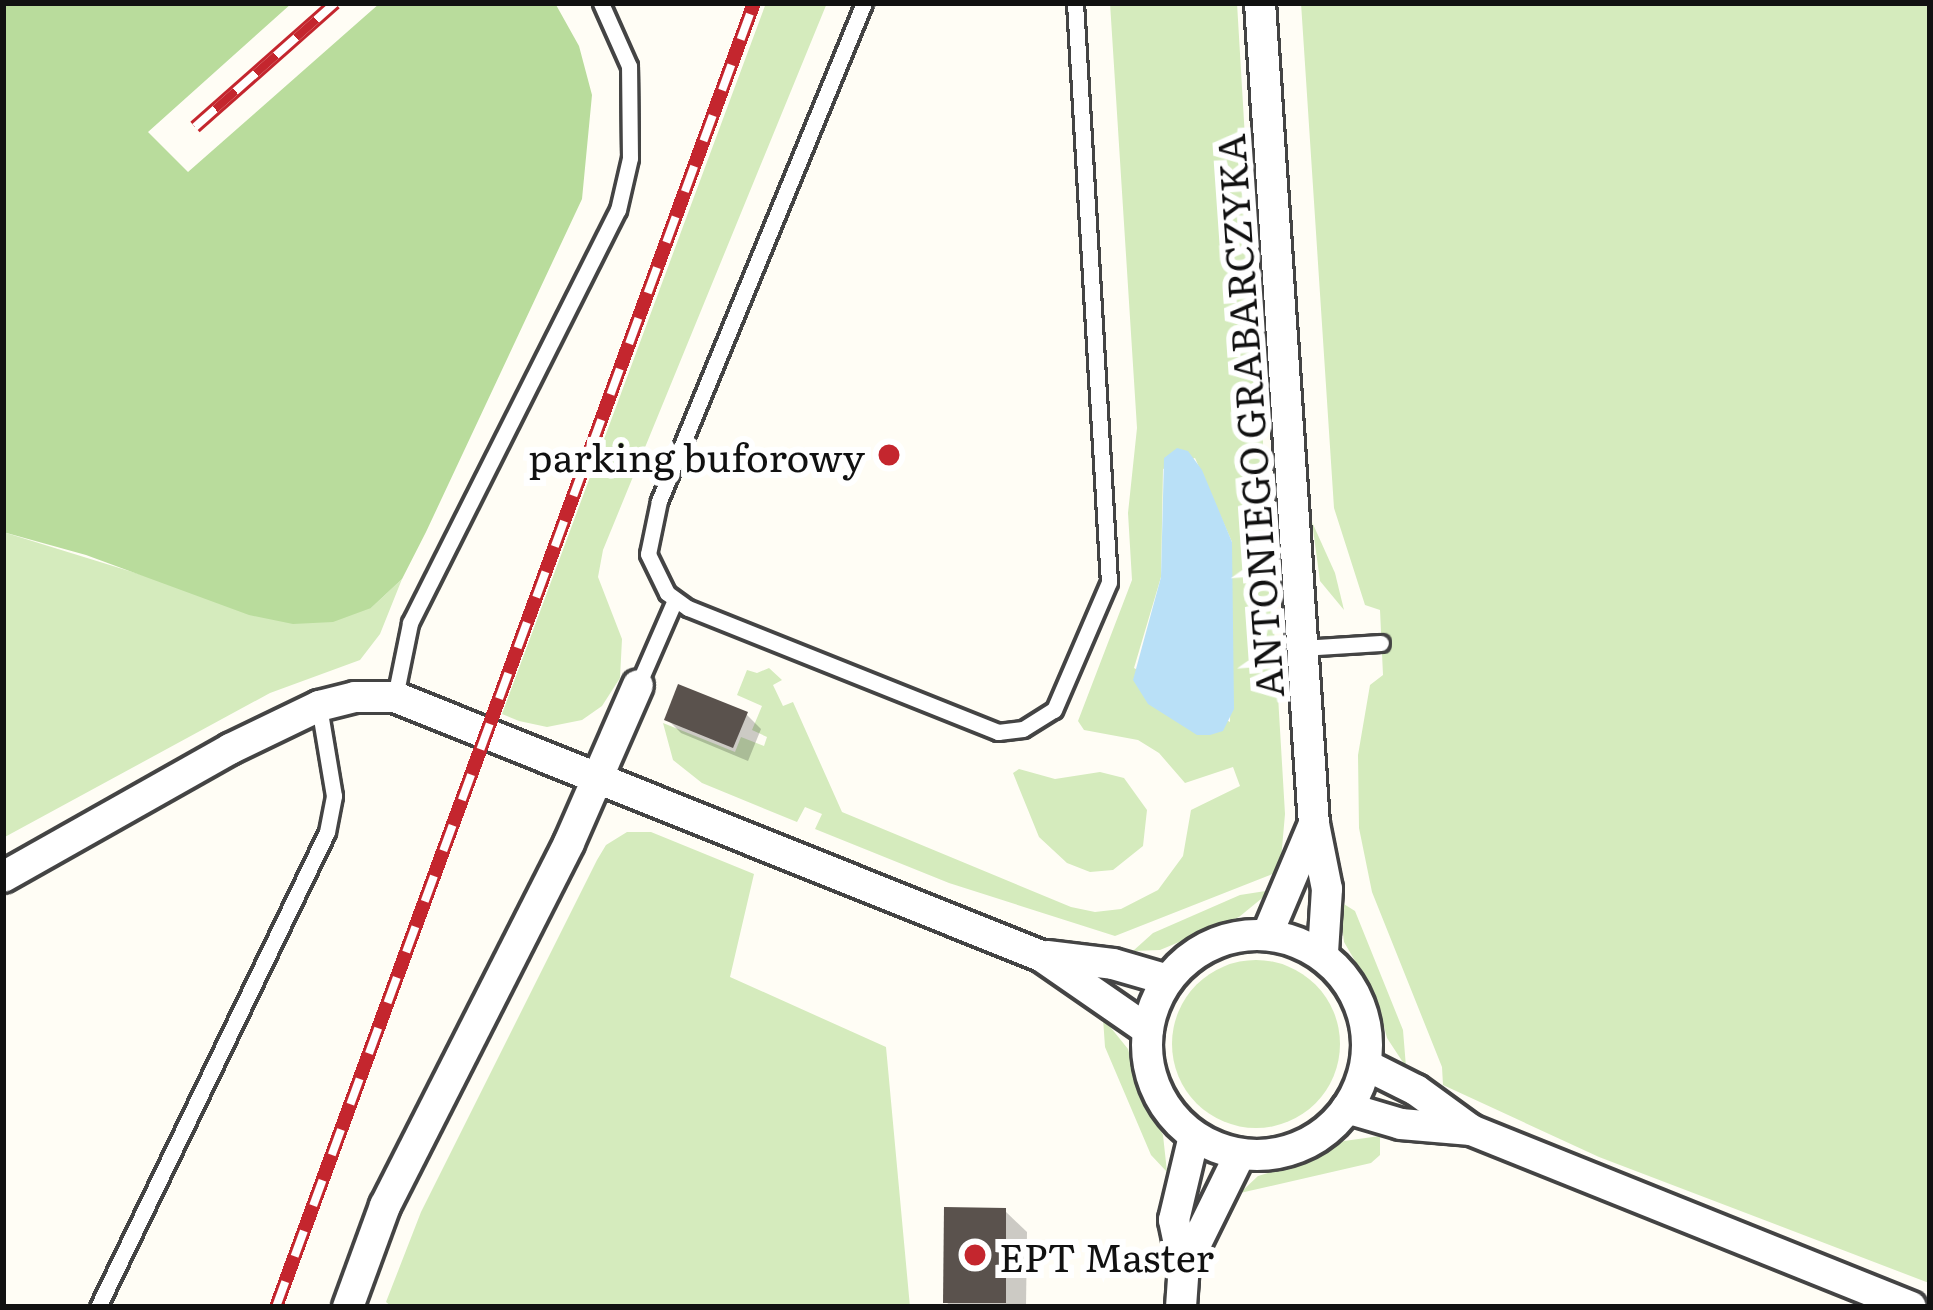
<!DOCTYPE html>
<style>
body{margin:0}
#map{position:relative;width:1933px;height:1310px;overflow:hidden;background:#fffdf5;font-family:Literata,serif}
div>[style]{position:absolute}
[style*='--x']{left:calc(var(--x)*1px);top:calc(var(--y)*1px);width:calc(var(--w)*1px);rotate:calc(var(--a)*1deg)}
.green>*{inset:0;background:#d5ebbd}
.round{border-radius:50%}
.forest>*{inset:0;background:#b9dc9c}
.water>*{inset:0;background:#b9e0f7}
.shadow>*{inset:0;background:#0003}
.building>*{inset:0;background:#5a524d}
.roads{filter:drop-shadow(3px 0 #444) drop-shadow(-3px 0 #444) drop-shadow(0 3px #444) drop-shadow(0 -3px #444)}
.lane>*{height:15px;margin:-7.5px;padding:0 7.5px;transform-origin:7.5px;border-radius:7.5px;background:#fff}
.street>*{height:30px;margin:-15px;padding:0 15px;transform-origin:15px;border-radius:15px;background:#fff}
.street>.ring{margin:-15px;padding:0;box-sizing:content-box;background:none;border:30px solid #fff;border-radius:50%}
.rail>*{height:14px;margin-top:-7px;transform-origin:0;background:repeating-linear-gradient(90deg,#fff 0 27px,#c4262e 0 54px);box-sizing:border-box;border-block:3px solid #c4262e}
.dots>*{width:33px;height:33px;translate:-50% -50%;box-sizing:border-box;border:6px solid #fff;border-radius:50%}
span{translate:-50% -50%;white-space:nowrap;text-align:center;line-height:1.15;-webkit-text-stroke:12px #fff;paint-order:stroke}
.street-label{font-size:39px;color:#111}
.poi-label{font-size:39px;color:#111}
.right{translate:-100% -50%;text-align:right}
.left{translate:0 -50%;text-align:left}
.frame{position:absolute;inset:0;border:6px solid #111;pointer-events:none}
</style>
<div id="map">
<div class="green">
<i style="clip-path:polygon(766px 3px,827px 3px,603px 550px,598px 577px,622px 639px,620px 678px,602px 706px,582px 720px,547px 727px,519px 721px,502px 714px)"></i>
<i style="clip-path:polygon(evenodd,1110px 3px,1237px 3px,1285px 814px,1280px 871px,1115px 936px,949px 883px,815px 829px,822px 814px,805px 807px,797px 822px,702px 783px,673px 760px,663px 723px,735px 752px,741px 737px,764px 746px,767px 737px,752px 730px,762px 706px,737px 695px,747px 670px,757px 673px,769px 668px,782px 680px,773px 685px,783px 706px,793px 702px,842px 812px,1071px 907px,1095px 912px,1121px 909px,1158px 890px,1183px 856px,1191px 810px,1240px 786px,1233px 767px,1185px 783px,1159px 753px,1138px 740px,1084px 730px,1078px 721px,1132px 580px,1128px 513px,1137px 428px,1110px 3px,1195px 458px,1232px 542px,1230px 722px,1134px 668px,1161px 577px,1163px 469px,1195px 458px)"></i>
<i style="clip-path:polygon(1301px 3px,1930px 3px,1929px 1283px,1599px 1157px,1443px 1085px,1442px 1067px,1372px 892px,1359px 828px,1358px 755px,1370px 685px,1383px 675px,1380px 610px,1365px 605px,1334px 508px)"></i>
<i style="clip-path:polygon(1312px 522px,1335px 573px,1344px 610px,1320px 581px)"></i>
<i style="clip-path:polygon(3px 532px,168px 583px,371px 608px,402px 579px,380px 634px,360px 660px,270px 693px,3px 838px)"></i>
<i style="clip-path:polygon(1019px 769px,1055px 779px,1100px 772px,1124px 778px,1147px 810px,1143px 846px,1113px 870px,1090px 872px,1067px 863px,1039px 837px,1013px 773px)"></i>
<i style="clip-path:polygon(627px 832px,651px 832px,754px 874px,730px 977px,886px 1047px,910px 1307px,392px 1307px,386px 1302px,421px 1212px,597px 860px,606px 845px)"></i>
<i style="clip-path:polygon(1272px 890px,1239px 917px,1160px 950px,1133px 951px,1153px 933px,1240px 895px)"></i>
<i style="clip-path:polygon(1339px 901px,1355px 911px,1403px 1030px,1406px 1067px,1387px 1038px,1376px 997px,1344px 942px)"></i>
<i class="round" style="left:1172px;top:960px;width:168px;height:168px"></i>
<i style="clip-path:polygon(1103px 1018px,1128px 1049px,1137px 1084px,1163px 1135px,1167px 1172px,1151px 1155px,1105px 1047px)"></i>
<i style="clip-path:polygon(1380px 1136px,1380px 1155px,1371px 1163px,1240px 1193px,1258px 1176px,1302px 1163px,1344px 1141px)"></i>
</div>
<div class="forest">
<i style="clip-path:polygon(3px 3px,292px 3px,148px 132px,188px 172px,380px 3px,555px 3px,579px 46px,592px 95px,582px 199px,426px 532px,402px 579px,371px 608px,333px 622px,293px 624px,249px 615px,86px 555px,3px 532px)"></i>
</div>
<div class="water">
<i style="clip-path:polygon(1177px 448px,1188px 451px,1202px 470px,1232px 542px,1234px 709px,1223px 731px,1210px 735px,1197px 735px,1148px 704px,1133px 680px,1161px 577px,1164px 458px)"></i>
</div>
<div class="shadow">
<i style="clip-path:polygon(746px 714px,761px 729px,748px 761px,681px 733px,667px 719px)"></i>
<i style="clip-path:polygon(1005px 1211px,1027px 1232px,1026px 1307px,952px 1307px,946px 1302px)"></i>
</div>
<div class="building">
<i style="clip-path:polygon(678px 684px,748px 712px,733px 748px,664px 720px)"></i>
<i style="clip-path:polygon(944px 1207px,1006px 1208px,1006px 1303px,943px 1303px)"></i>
</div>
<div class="roads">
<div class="lane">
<i style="--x:864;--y:3;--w:539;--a:112.37"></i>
<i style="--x:659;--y:501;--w:54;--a:101.7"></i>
<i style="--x:648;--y:554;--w:43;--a:64"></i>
<i style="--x:667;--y:593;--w:26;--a:36"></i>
<i style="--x:688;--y:608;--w:334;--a:21.8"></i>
<i style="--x:998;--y:732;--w:25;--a:-7"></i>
<i style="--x:1023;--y:729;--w:36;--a:-32"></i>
<i style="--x:1054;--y:710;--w:139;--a:-66.7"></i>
<i style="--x:1109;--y:582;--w:580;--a:-93.36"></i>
<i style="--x:1301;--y:648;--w:80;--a:-3.6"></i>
<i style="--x:638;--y:685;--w:93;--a:-66.5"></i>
<i style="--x:395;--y:697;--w:76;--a:-78.5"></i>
<i style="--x:410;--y:623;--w:462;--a:-63.3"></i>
<i style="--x:618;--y:210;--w:53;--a:-77"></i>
<i style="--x:630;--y:158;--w:92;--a:-90.6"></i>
<i style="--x:629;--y:66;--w:69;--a:-114"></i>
<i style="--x:98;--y:1307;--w:527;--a:-64.26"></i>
<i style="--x:327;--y:832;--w:37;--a:-79"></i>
<i style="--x:334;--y:796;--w:91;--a:-99.5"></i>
</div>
<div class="street">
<i style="--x:1260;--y:3;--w:823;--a:86.24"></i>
<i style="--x:1314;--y:824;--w:66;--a:78.7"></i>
<i style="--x:1327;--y:889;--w:64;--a:93.6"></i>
<i style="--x:3;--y:877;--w:261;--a:-29.4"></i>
<i style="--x:230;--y:749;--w:99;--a:-25.8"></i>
<i style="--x:319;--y:706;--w:37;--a:-14"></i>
<i style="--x:355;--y:697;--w:40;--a:0"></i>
<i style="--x:395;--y:697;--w:696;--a:21.85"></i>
<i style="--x:1041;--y:956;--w:130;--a:34.7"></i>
<i style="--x:1267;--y:935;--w:121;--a:-67.1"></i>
<i class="ring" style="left:1147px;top:935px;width:190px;height:190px"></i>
<i style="--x:1047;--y:956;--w:66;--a:6.9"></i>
<i style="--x:1113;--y:964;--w:57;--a:16.2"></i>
<i style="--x:1366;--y:1065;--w:56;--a:26.6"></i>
<i style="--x:1416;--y:1090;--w:68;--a:36"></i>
<i style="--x:1471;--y:1130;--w:474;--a:21.9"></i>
<i style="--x:1347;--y:1108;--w:56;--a:16.5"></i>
<i style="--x:1401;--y:1124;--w:70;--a:4.9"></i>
<i style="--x:1184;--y:1268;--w:127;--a:-63.8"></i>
<i style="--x:348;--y:1307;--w:108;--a:-69.9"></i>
<i style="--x:385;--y:1206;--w:407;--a:-63.1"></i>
<i style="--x:569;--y:843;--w:172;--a:-66.4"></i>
<i style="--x:1181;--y:1307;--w:39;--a:-86"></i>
<i style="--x:1184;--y:1268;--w:49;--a:-101.8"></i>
<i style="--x:1174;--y:1220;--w:86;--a:-76.6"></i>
</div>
</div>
<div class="rail">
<i style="--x:195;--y:127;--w:187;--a:-41.5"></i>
<i style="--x:276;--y:1307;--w:1389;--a:-69.87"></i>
</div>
<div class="dots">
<i style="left:889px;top:455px;background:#c4262e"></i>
<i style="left:975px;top:1255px;background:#c4262e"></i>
</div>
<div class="street-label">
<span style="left:1248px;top:416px;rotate:-94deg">ANTONIEGO GRABARCZYKA</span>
</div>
<div class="poi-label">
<span class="right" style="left:865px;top:455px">parking buforowy</span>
<span class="left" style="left:999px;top:1255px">EPT Master</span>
</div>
<div class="frame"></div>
</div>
